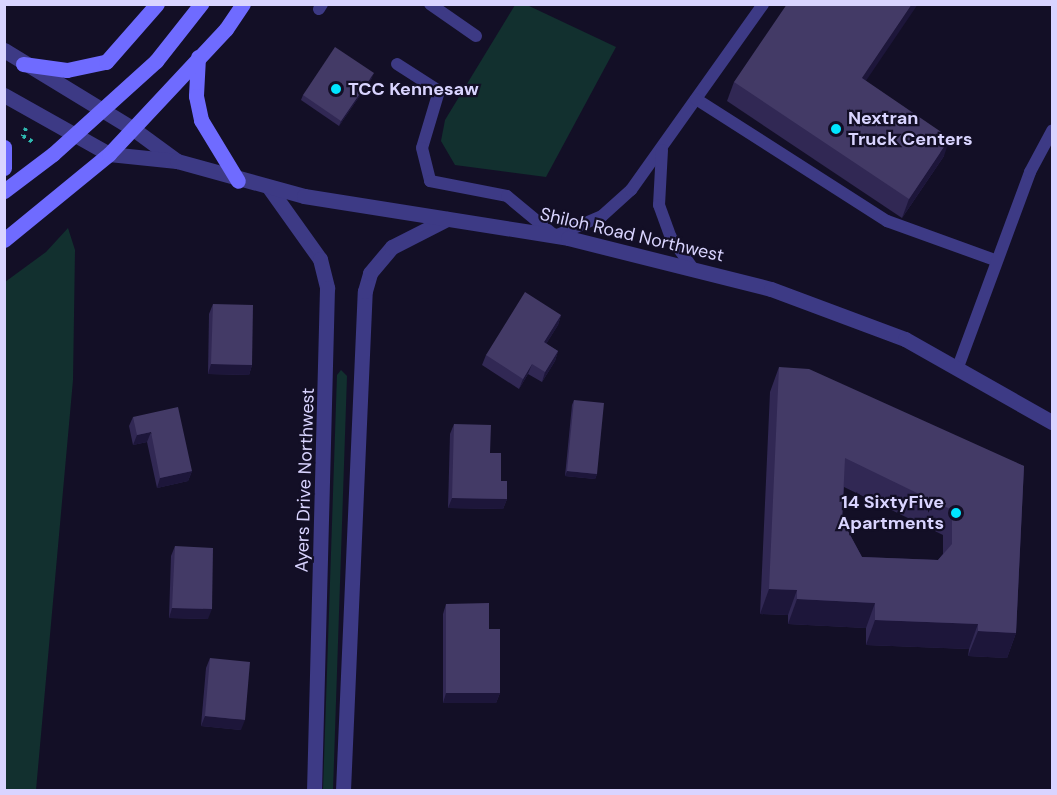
<!DOCTYPE html>
<style>
body{margin:0}
#map{position:relative;width:1057px;height:795px;overflow:hidden;background:#130f26;font-family:"DM Sans",sans-serif}
div>[style]{position:absolute}
[style*='--x']{left:calc(var(--x)*1px);top:calc(var(--y)*1px);width:calc(var(--w)*1px);rotate:calc(var(--a)*1deg)}
.green>*{inset:0;background:#12302f}
.path>*{height:4px;margin-top:-2px;transform-origin:0;background:repeating-linear-gradient(90deg,#2fb8b0 0 3px,transparent 0 7.5px)}
.service>*{height:12px;margin:-6px;padding:0 6px;transform-origin:6px;border-radius:6px;background:#3d3a85}
.minor>*{height:15px;margin:-7.5px;padding:0 7.5px;transform-origin:7.5px;border-radius:7.5px;background:#3d3a85}
.tertiary>*{height:15px;margin:-7.5px;padding:0 7.5px;transform-origin:7.5px;border-radius:7.5px;background:#3d3a85}
.secondary>*{height:15px;margin:-7.5px;padding:0 7.5px;transform-origin:7.5px;border-radius:7.5px;background:#6f6bff}
.wall>*{inset:0;background:#312854}
.shaded-wall>*{inset:0;background:#1d163a}
.building>*{inset:0;background:#433a66}
.dots>*{width:16px;height:16px;translate:-50% -50%;box-sizing:border-box;border:3px solid #130f26;border-radius:50%}
span{translate:-50% -50%;white-space:nowrap;text-align:center;line-height:1.15;-webkit-text-stroke:4.5px #130f26;paint-order:stroke}
.poi-label{font-size:18px;color:#d9d4ff;font-weight:700}
.left{translate:0 -50%;text-align:left}
.right{translate:-100% -50%;text-align:right}
.street-label{font-size:18px;color:#d9d4ff}
.frame{position:absolute;inset:0;border:6px solid #d9d4ff;pointer-events:none}
</style>
<div id="map">
<div class="green">
<i style="clip-path:polygon(515px 5px,527px 5px,616px 47px,546px 177px,455px 165px,441px 141px,445px 120px)"></i>
<i style="clip-path:polygon(68px 228px,75px 250px,73px 380px,36px 790px,5px 790px,5px 282px,46px 252px)"></i>
<i style="clip-path:polygon(341px 370px,347px 376px,333px 790px,323px 790px,337px 375px)"></i>
</div>
<div class="path">
<i style="--x:26;--y:128;--w:9;--a:111"></i>
<i style="--x:23;--y:136;--w:12;--a:31"></i>
</div>
<div class="service">
<i style="--x:430;--y:4;--w:56;--a:34.8"></i>
<i style="--x:319;--y:9;--w:6;--a:-59"></i>
<i style="--x:397;--y:64;--w:50;--a:32.7"></i>
<i style="--x:439;--y:91;--w:59;--a:106.6"></i>
<i style="--x:422;--y:148;--w:34;--a:76"></i>
<i style="--x:430;--y:181;--w:78;--a:11"></i>
<i style="--x:507;--y:196;--w:62;--a:39.8"></i>
<i style="--x:555;--y:236;--w:51;--a:-23.1"></i>
<i style="--x:602;--y:216;--w:39;--a:-42"></i>
<i style="--x:631;--y:190;--w:228;--a:-54.6"></i>
<i style="--x:696;--y:99;--w:227;--a:32.6"></i>
<i style="--x:887;--y:221;--w:115;--a:19.9"></i>
<i style="--x:662;--y:150;--w:55;--a:93.1"></i>
<i style="--x:659;--y:205;--w:33;--a:70"></i>
<i style="--x:670;--y:236;--w:37;--a:55"></i>
<i style="--x:958;--y:367;--w:208;--a:-69.7"></i>
<i style="--x:1030;--y:172;--w:47;--a:-61.8"></i>
</div>
<div class="minor">
<i style="--x:270;--y:189;--w:86;--a:54.5"></i>
<i style="--x:320;--y:259;--w:30;--a:76"></i>
<i style="--x:327;--y:288;--w:502;--a:91.48"></i>
<i style="--x:343;--y:790;--w:499;--a:-87.5"></i>
<i style="--x:365;--y:291;--w:19;--a:-74"></i>
<i style="--x:370;--y:273;--w:34;--a:-50"></i>
<i style="--x:392;--y:247;--w:62;--a:-27"></i>
</div>
<div class="tertiary">
<i style="--x:4;--y:50;--w:150;--a:31.4"></i>
<i style="--x:132;--y:128;--w:56;--a:36.3"></i>
<i style="--x:4;--y:95;--w:120;--a:29.3"></i>
<i style="--x:109;--y:154;--w:68;--a:5.9"></i>
<i style="--x:177;--y:161;--w:132;--a:15.4"></i>
<i style="--x:304;--y:196;--w:267;--a:9"></i>
<i style="--x:568;--y:238;--w:209;--a:14.1"></i>
<i style="--x:771;--y:289;--w:143;--a:20.5"></i>
<i style="--x:905;--y:339;--w:169;--a:29.5"></i>
</div>
<div class="secondary">
<i style="--x:198;--y:57;--w:39;--a:93"></i>
<i style="--x:196;--y:96;--w:25;--a:78"></i>
<i style="--x:201;--y:120;--w:71;--a:58.8"></i>
<i style="--x:23;--y:64;--w:44;--a:7.8"></i>
<i style="--x:67;--y:70;--w:40;--a:-12"></i>
<i style="--x:106;--y:62;--w:77;--a:-48.7"></i>
<i style="--x:4;--y:147;--w:21;--a:90"></i>
<i style="--x:4;--y:191;--w:61;--a:-37.1"></i>
<i style="--x:53;--y:154;--w:139;--a:-42.1"></i>
<i style="--x:156;--y:61;--w:73;--a:-51.7"></i>
<i style="--x:4;--y:240;--w:136;--a:-39.3"></i>
<i style="--x:109;--y:154;--w:171;--a:-46.9"></i>
<i style="--x:226;--y:29;--w:30;--a:-56"></i>
</div>
<div class="wall">
<i style="clip-path:polygon(372px 78px,339px 126px,301px 100px,303px 95px)"></i>
<i style="clip-path:polygon(866px 81px,944px 156px,902px 218px,727px 101px,734px 82px)"></i>
<i style="clip-path:polygon(213px 304px,252px 365px,249px 375px,208px 374px,209px 314px)"></i>
<i style="clip-path:polygon(561px 315px,558px 325px,546px 344px,558px 351px,555px 361px,542px 382px,528px 374px,519px 389px,482px 365px,486px 355px)"></i>
<i style="clip-path:polygon(evenodd,779px 367px,1024px 466px,1016px 633px,1007px 658px,968px 656px,969px 649px,866px 645px,866px 628px,788px 624px,788px 615px,760px 614px,770px 392px,779px 367px,844px 487px,943px 535px,943px 554px,938px 560px,862px 557px,842px 520px,844px 487px)"></i>
<i style="clip-path:polygon(574px 400px,597px 474px,595px 479px,565px 476px,572px 405px)"></i>
<i style="clip-path:polygon(133px 417px,192px 471px,188px 481px,157px 488px,147px 442px,133px 445px,129px 426px)"></i>
<i style="clip-path:polygon(454px 424px,490px 453px,507px 499px,503px 509px,448px 508px,450px 434px)"></i>
<i style="clip-path:polygon(175px 546px,208px 619px,169px 618px,171px 556px)"></i>
<i style="clip-path:polygon(446px 604px,489px 629px,500px 693px,496px 703px,443px 703px,443px 614px)"></i>
<i style="clip-path:polygon(210px 658px,241px 730px,201px 726px,206px 668px)"></i>
</div>
<div class="shaded-wall">
<i style="clip-path:polygon(912px 4px,918px 4px,855px 97px,862px 78px)"></i>
<i style="clip-path:polygon(374px 73px,372px 78px,339px 126px,341px 121px)"></i>
<i style="clip-path:polygon(950px 138px,944px 156px,902px 218px,909px 199px)"></i>
<i style="clip-path:polygon(561px 315px,558px 325px,541px 352px,544px 342px)"></i>
<i style="clip-path:polygon(558px 351px,555px 361px,542px 382px,545px 372px)"></i>
<i style="clip-path:polygon(211px 364px,252px 365px,249px 375px,208px 374px)"></i>
<i style="clip-path:polygon(532px 364px,528px 374px,519px 389px,523px 379px)"></i>
<i style="clip-path:polygon(151px 432px,147px 442px,133px 445px,137px 435px)"></i>
<i style="clip-path:polygon(192px 471px,188px 481px,157px 488px,160px 478px)"></i>
<i style="clip-path:polygon(567px 471px,597px 474px,595px 479px,565px 476px)"></i>
<i style="clip-path:polygon(452px 498px,507px 499px,503px 509px,448px 508px)"></i>
<i style="clip-path:polygon(769px 589px,797px 590px,788px 615px,760px 614px)"></i>
<i style="clip-path:polygon(797px 599px,875px 603px,866px 628px,788px 624px)"></i>
<i style="clip-path:polygon(172px 608px,212px 609px,208px 619px,169px 618px)"></i>
<i style="clip-path:polygon(875px 620px,978px 624px,969px 649px,866px 645px)"></i>
<i style="clip-path:polygon(978px 631px,1016px 633px,1007px 658px,968px 656px)"></i>
<i style="clip-path:polygon(446px 693px,500px 693px,496px 703px,443px 703px)"></i>
<i style="clip-path:polygon(205px 716px,245px 720px,241px 730px,201px 726px)"></i>
</div>
<div class="building">
<i style="clip-path:polygon(787px 4px,912px 4px,862px 78px,950px 138px,909px 199px,734px 82px)"></i>
<i style="clip-path:polygon(335px 47px,374px 73px,341px 121px,303px 95px)"></i>
<i style="clip-path:polygon(525px 292px,561px 315px,544px 342px,558px 351px,545px 372px,532px 364px,523px 379px,486px 355px)"></i>
<i style="clip-path:polygon(213px 304px,253px 305px,252px 365px,211px 364px)"></i>
<i style="clip-path:polygon(evenodd,779px 367px,809px 369px,1024px 466px,1016px 633px,978px 631px,978px 624px,875px 620px,875px 603px,797px 599px,797px 590px,769px 589px,779px 367px,845px 458px,952px 510px,952px 544px,938px 560px,862px 557px,842px 520px,845px 458px)"></i>
<i style="clip-path:polygon(574px 400px,604px 403px,597px 474px,567px 471px)"></i>
<i style="clip-path:polygon(178px 407px,192px 471px,160px 478px,151px 432px,137px 435px,133px 417px)"></i>
<i style="clip-path:polygon(454px 424px,491px 425px,490px 453px,501px 453px,501px 481px,507px 481px,507px 499px,452px 498px)"></i>
<i style="clip-path:polygon(175px 546px,213px 548px,212px 609px,172px 608px)"></i>
<i style="clip-path:polygon(489px 603px,489px 629px,500px 629px,500px 693px,446px 693px,446px 604px)"></i>
<i style="clip-path:polygon(210px 658px,250px 662px,245px 720px,205px 716px)"></i>
</div>
<div class="dots">
<i style="left:336px;top:89px;background:#00e5ff"></i>
<i style="left:836px;top:129px;background:#00e5ff"></i>
<i style="left:956px;top:513px;background:#00e5ff"></i>
</div>
<div class="poi-label">
<span class="left" style="left:348px;top:89px">TCC Kennesaw</span>
<span class="left" style="left:848px;top:129px">Nextran<br>Truck Centers</span>
<span class="right" style="left:944px;top:513px">14 SixtyFive<br>Apartments</span>
</div>
<div class="street-label">
<span style="left:632px;top:235px;rotate:13deg">Shiloh Road Northwest</span>
<span style="left:305px;top:480px;rotate:-88deg">Ayers Drive Northwest</span>
</div>
<div class="frame"></div>
</div>
